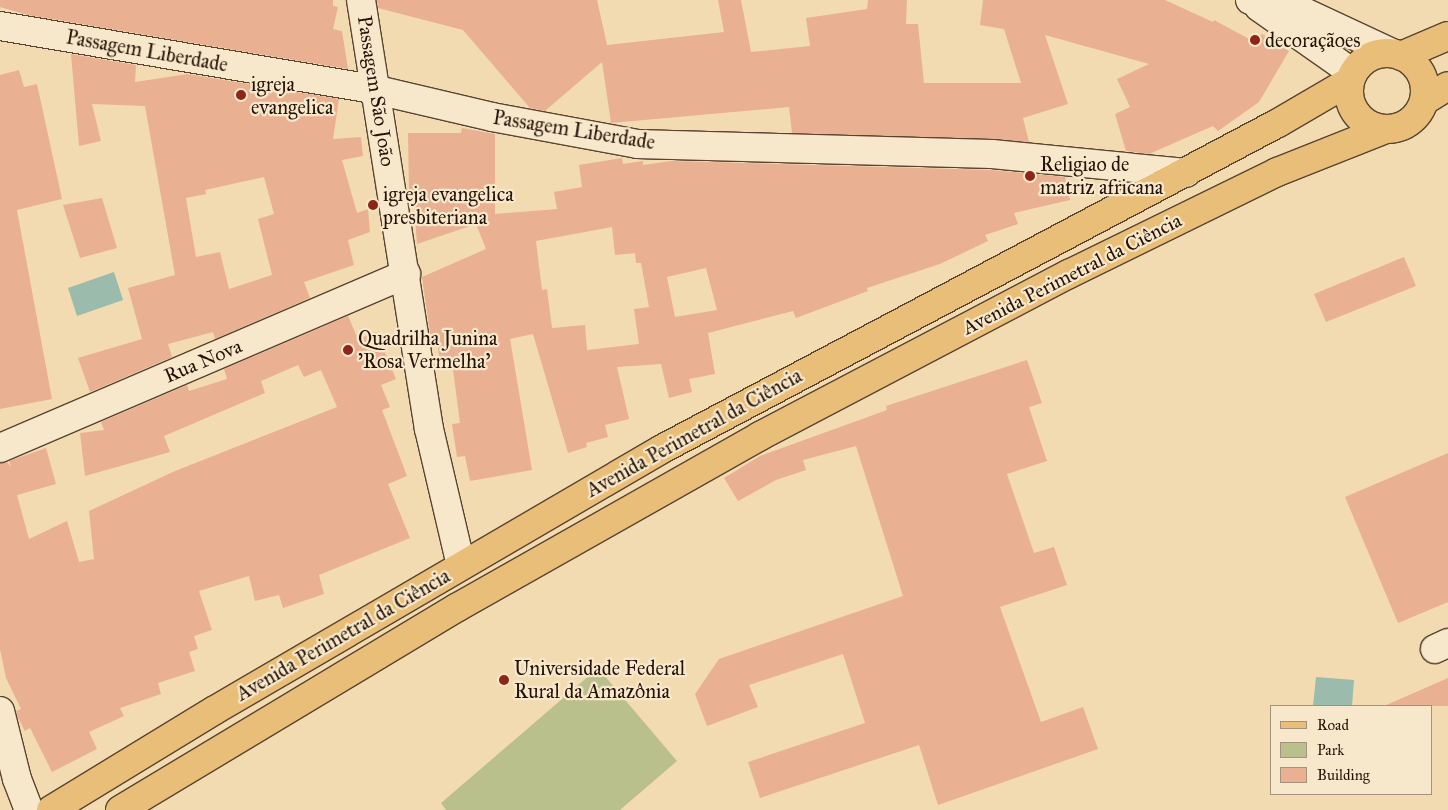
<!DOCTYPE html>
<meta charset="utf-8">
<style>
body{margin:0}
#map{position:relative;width:1448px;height:810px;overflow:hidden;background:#f2dbb1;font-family:"IM FELL Great Primer",serif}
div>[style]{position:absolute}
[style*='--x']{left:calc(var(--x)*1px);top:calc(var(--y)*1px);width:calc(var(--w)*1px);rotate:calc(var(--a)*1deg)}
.green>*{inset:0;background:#bac08c}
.water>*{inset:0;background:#9bbbad}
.building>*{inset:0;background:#eab092}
.roads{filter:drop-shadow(1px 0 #584431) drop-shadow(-1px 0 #584431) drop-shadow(0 1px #584431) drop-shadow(0 -1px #584431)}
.minor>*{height:28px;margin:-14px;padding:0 14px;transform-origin:14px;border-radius:14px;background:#f7e8cc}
.major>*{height:28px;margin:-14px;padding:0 14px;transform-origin:14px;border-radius:14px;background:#e9be78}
.major>.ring{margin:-14px;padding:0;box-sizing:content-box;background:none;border:28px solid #e9be78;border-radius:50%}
.dots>*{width:14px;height:14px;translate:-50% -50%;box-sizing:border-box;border:2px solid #f7e8cc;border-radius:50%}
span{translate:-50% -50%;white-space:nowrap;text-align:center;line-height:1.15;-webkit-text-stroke:4.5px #f7e8cc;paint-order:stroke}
.poi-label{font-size:20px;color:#241206}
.left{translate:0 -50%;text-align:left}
.street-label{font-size:20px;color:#241206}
.legend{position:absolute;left:1270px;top:705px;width:162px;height:90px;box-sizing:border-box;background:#f7e8cc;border:1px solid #a3927d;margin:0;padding:6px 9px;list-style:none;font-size:15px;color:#241206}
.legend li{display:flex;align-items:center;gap:10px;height:25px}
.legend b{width:25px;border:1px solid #a3927d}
</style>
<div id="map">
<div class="green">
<i style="clip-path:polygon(598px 668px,677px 761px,620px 810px,446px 810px,441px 803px)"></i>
</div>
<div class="water">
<i style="clip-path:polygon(114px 272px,123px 300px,77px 316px,68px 288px)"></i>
<i style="clip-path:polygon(1316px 677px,1354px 680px,1352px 706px,1313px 706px)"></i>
</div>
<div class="building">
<i style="clip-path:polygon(0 0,333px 0,333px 6px,338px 7px,333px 29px,342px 31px,348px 69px,28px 15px,0 7px)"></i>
<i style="clip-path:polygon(377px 0,597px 0,607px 45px,724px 32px,718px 0,741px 0,751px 52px,810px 46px,806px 18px,867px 9px,868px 0,907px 0,906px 24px,918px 24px,924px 83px,1021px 83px,1004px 29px,980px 25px,983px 0,1165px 0,1213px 22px,1214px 20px,1253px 41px,1262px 34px,1289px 51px,1259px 102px,1218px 131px,1213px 126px,1149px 154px,1126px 151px,1115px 114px,1130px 107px,1117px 79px,1149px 64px,1045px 35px,1068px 104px,1023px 118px,1029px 142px,792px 133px,789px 107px,611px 123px,602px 62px,545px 111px,530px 108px,463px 30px,378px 8px)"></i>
<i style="clip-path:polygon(evenodd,71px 54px,136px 65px,135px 82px,188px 74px,339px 99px,333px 139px,361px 137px,363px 156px,342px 160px,357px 213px,368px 209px,370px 232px,348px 240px,354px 265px,304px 282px,310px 298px,215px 339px,213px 332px,168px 344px,172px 357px,90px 392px,78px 358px,142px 339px,128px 288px,175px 275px,145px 106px,92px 104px,101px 141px,79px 146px,71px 54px,264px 177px,274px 214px,258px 219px,272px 275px,229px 289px,220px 252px,196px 257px,186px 198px,206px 194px,205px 190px,264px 177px)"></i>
<i style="clip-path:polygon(19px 70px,24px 87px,37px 84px,62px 199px,17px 210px,52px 399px,0 409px,0 75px)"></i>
<i style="clip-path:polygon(evenodd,462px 128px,495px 134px,495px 214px,557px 209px,554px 192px,582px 187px,579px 165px,622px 158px,623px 164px,643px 161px,643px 165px,671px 161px,991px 170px,1065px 177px,1070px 200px,1014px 213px,1018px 224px,985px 235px,988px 241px,940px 264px,867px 288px,868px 291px,796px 318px,793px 311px,708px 333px,715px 374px,689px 379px,692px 392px,669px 398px,661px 364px,617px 367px,629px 419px,605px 425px,608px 437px,586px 443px,587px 447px,568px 453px,533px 334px,510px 339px,532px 470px,470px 481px,465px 456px,457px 457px,452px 424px,460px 423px,452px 362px,440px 363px,437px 339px,431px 340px,422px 277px,486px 249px,476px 224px,417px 244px,413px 193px,409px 193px,408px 133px,461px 133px,462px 128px,612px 227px,615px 255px,635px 253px,636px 263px,641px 263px,649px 307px,634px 309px,639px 344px,587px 350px,585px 325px,552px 328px,547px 289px,542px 290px,536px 241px,612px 227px,462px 128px,706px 268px,717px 310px,675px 317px,667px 277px,706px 268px)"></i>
<i style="clip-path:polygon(102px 198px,117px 248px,80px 258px,63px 205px)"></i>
<i style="clip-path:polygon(1404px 257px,1416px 286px,1326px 322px,1314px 294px)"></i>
<i style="clip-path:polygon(348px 316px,358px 339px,376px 332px,396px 379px,381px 385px,390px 407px,382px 410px,407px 476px,388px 484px,410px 538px,319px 575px,324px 594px,283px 608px,279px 595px,255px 601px,249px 576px,199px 591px,212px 630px,194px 636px,198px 649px,189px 652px,195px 671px,158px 683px,161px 694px,120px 708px,124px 716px,89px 732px,97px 749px,52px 772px,30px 728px,25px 731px,17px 716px,16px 711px,21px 709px,6px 678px,0 649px,0 463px,7px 462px,11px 467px,9px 461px,46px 448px,56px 484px,17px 495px,29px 539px,67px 521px,79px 562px,94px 559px,89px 511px,175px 471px,337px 407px,321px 370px,304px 377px,298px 365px,261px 381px,265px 393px,164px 436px,170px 452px,85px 476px,80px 433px,104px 430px,101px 422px,187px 385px,189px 391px,227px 379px,224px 369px)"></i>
<i style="clip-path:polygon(1027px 360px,1042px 403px,1029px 407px,1047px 461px,1007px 474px,1034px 553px,1054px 547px,1067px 585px,1000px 607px,1041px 722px,1083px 707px,1098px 749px,938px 805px,919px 745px,760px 798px,748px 762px,865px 723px,843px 654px,749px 685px,758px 707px,707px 726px,695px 694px,719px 659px,903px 596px,856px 446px,803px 460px,806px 470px,776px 480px,738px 501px,724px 478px,760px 456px,887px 410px,886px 406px)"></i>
<i style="clip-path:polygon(1448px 453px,1448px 602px,1398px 623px,1345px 497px)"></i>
<i style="clip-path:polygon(1448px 678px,1448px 706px,1384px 706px)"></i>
</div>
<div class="roads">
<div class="minor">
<i style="--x:361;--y:0;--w:434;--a:81"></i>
<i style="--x:429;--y:429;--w:140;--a:76.8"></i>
<i style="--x:1250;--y:0;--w:55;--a:12.5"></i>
<i style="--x:1304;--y:12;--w:97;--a:25"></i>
<i style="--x:1259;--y:7;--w:115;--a:35.1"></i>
<i style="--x:0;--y:26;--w:382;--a:9.6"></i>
<i style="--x:377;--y:90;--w:118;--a:13.2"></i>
<i style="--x:492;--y:117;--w:147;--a:10.5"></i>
<i style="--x:637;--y:144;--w:355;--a:1.6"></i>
<i style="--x:992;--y:154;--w:195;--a:5.6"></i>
<i style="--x:0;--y:448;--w:442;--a:-23.2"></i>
<i style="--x:1435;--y:649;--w:14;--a:-25"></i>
<i style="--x:0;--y:711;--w:70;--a:76"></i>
<i style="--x:17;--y:779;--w:33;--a:69"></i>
</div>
<div class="major">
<i class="ring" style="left:1349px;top:53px;width:48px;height:48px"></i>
<i style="--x:1401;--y:56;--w:51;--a:-23.1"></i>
<i style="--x:1424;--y:101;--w:28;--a:-32"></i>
<i style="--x:51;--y:810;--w:192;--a:-31.4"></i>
<i style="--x:215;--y:710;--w:518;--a:-30.28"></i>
<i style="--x:662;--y:449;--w:697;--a:-27.89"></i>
<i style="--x:1278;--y:123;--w:83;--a:-30.3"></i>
<i style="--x:120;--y:810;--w:394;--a:-31"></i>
<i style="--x:458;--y:607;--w:347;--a:-29.5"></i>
<i style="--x:760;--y:436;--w:349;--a:-27.7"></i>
<i style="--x:1069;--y:274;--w:232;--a:-26.1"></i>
<i style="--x:1277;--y:172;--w:114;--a:-21.6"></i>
</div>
</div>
<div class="dots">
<i style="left:1255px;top:40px;background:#8f2418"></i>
<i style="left:241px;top:95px;background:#8f2418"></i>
<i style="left:1030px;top:176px;background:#8f2418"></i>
<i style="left:373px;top:205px;background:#8f2418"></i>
<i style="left:348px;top:350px;background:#8f2418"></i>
<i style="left:504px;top:680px;background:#8f2418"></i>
</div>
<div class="poi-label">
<span class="left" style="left:1265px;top:40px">decoraçãoes</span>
<span class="left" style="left:251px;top:96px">igreja<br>evangelica</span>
<span class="left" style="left:1040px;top:176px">Religiao de<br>matriz africana</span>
<span class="left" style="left:383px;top:206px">igreja evangelica<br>presbiteriana</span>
<span class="left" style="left:358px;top:350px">Quadrilha Junina<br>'Rosa Vermelha'</span>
<span class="left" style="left:514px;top:680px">Universidade Federal<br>Rural da Amazônia</span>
</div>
<div class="street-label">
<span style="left:147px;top:51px;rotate:10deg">Passagem Liberdade</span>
<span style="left:376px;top:91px;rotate:81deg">Passagem São João</span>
<span style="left:574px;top:130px;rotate:9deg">Passagem Liberdade</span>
<span style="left:1072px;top:274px;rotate:-27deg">Avenida Perimetral da Ciência</span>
<span style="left:203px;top:361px;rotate:-23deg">Rua Nova</span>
<span style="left:694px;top:433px;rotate:-29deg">Avenida Perimetral da Ciência</span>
<span style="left:343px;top:635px;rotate:-30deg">Avenida Perimetral da Ciência</span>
</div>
<ul class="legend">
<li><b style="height:6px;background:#e9be78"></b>Road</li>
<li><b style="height:14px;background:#bac08c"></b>Park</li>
<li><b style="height:14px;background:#eab092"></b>Building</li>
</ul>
</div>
